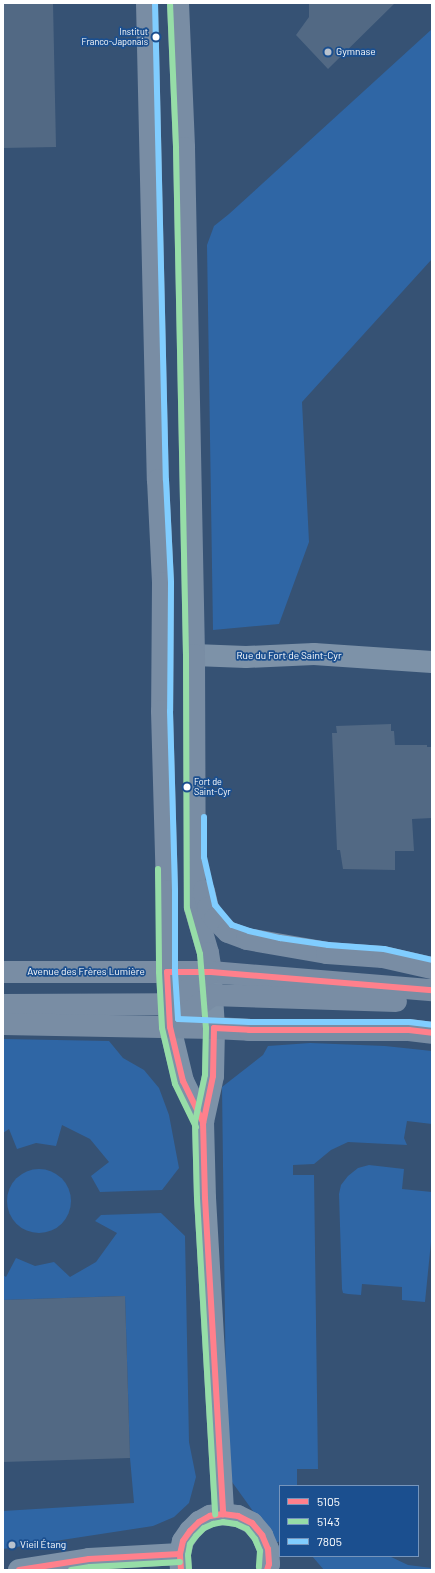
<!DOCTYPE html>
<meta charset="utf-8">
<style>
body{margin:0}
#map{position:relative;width:435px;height:1573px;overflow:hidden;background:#365274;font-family:Barlow,sans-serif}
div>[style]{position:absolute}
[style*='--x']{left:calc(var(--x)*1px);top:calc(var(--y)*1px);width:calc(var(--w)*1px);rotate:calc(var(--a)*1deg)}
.green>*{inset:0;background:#2f66a5}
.round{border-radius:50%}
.building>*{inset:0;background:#526984}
.minor>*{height:22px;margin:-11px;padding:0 11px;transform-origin:11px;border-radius:11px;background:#7d92a8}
.tertiary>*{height:22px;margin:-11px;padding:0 11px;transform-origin:11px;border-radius:11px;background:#7d92a8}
.secondary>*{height:22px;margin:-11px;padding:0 11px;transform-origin:11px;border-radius:11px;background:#798da4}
.bus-1>*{height:6px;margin:-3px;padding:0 3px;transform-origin:3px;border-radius:3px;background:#ff808c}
.bus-2>*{height:6px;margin:-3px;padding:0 3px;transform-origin:3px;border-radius:3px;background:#96dda7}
.bus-3>*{height:6px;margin:-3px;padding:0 3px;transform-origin:3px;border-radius:3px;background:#80cdff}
.dots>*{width:11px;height:11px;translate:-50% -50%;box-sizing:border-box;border:2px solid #1b4f8f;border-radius:50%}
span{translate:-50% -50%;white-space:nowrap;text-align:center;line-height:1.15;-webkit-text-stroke:3.5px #1b4f8f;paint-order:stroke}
.bus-label{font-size:9px;color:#fff}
.right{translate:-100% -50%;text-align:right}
.left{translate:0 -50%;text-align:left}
.poi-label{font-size:10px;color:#fff}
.street-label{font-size:10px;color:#fff}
.frame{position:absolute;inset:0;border:4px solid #fff;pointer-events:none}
.legend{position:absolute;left:279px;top:1485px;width:140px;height:72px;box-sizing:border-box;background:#1b4f8f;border:1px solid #7695bc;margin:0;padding:5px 7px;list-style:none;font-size:12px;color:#fff}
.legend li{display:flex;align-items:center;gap:8px;height:20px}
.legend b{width:20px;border:1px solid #7695bc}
</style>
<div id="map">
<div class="green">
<i style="clip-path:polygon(432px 29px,432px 259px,302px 402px,309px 542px,279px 624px,213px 630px,207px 245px,214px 226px,229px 214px)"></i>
<i style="clip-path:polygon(3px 1039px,109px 1041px,123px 1058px,144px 1070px,159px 1088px,169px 1115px,179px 1168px,162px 1190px,100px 1192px,91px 1176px,109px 1162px,90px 1139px,62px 1125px,56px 1146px,36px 1143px,17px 1149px,9px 1129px,3px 1133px)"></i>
<i style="clip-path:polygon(310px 1043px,385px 1046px,432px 1051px,432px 1124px,407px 1121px,404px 1138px,407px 1145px,348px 1142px,331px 1150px,314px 1164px,293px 1165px,293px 1175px,314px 1175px,318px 1469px,297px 1469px,297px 1486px,280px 1486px,280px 1541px,276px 1543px,227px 1475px,222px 1087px,263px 1055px,268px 1046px)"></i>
<i style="clip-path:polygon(369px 1165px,404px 1169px,402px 1189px,432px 1192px,432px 1232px,425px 1302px,402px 1300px,402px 1287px,362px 1284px,361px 1295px,348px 1294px,343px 1293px,342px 1289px,339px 1194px,341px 1185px,348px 1176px,358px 1168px)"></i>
<i class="round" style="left:7px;top:1169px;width:64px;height:64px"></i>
<i style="clip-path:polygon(161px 1213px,185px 1236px,189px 1442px,196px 1477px,189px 1503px,174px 1517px,153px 1526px,3px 1549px,3px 1511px,134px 1503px,130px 1458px,125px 1296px,3px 1300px,3px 1275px,6px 1277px,16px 1258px,35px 1266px,54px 1262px,70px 1277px,96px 1262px,117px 1233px,95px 1221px,101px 1215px)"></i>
<i style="clip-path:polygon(312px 1556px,389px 1556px,408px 1565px,432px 1568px,432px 1570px,324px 1570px)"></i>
</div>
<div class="building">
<i style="clip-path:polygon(3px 3px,53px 3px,56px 147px,3px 148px)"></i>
<i style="clip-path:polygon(309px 3px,395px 3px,328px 69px,296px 35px,309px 17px)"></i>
<i style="clip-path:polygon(391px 724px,391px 731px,394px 731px,395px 745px,427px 745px,427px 747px,432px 747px,432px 818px,412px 819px,414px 851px,395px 851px,395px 870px,343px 869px,340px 850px,337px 850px,332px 733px,337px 733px,336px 726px)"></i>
<i style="clip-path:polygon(125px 1296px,130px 1458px,3px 1462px,3px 1300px)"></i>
</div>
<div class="minor">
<i style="--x:194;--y:655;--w:52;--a:2.2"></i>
<i style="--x:246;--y:657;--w:68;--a:-2.5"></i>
<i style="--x:314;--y:654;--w:118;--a:3.9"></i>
<i style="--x:203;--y:1122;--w:76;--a:88.5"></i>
<i style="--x:205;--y:1198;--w:317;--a:86.7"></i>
<i style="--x:19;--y:1570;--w:71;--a:-8.9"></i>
<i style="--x:89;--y:1559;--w:91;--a:-3.1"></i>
<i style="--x:181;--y:1570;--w:16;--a:-94"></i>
<i style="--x:180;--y:1554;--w:13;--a:-77"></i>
<i style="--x:183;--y:1541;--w:12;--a:-55"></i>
<i style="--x:190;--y:1531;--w:13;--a:-45"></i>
<i style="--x:199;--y:1522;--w:13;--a:-29"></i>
<i style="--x:210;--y:1516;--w:13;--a:-9"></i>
<i style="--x:223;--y:1514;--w:15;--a:8"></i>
<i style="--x:238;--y:1516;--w:16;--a:27"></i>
<i style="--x:252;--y:1523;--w:16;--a:50"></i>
<i style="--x:262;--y:1535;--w:15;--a:67"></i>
<i style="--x:268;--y:1549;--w:15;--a:86"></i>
<i style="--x:269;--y:1564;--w:6;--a:108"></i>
</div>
<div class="tertiary">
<i style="--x:170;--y:1027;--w:56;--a:76.5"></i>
<i style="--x:183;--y:1081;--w:46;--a:64"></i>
<i style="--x:203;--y:1122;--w:47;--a:-77.7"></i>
<i style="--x:213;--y:1076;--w:48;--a:-88.8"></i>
<i style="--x:214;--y:1028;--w:49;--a:-93.5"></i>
</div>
<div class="secondary">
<i style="--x:147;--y:3;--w:477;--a:88.7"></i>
<i style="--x:158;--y:480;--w:103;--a:87.2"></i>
<i style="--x:163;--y:583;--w:128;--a:90.4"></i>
<i style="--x:162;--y:711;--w:180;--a:88.4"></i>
<i style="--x:167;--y:891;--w:81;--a:90"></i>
<i style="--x:167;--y:972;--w:55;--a:86.9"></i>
<i style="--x:178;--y:3;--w:145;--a:87.6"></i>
<i style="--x:184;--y:148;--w:507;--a:88.87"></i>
<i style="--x:194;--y:655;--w:253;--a:89.8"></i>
<i style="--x:195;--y:908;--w:47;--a:73.9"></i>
<i style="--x:208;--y:953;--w:19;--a:81"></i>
<i style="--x:204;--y:891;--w:17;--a:77"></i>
<i style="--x:208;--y:908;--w:13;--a:58"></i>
<i style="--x:215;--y:919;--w:18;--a:45"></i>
<i style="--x:228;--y:932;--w:20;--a:20"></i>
<i style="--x:247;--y:939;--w:81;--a:9.9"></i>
<i style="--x:327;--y:953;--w:56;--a:4.1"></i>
<i style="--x:383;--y:957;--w:50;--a:12.7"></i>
<i style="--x:3;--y:972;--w:208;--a:0"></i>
<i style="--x:211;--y:972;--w:222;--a:4.7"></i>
<i style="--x:3;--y:1005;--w:166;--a:-0.3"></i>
<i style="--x:169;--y:1004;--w:53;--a:-37.3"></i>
<i style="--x:3;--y:1024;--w:211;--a:1.1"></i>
<i style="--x:214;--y:1028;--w:35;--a:3"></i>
<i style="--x:249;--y:1030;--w:160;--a:0"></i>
<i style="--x:409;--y:1030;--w:23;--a:7"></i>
<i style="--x:170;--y:1027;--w:53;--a:-37.3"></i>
<i style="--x:212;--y:995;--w:184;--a:1.9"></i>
</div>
<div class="bus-1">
<i style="--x:167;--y:972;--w:55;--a:86.9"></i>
<i style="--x:170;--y:1027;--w:56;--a:76.5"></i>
<i style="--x:183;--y:1081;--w:46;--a:64"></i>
<i style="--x:203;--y:1122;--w:76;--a:88.5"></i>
<i style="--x:205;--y:1198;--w:317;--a:86.7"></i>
<i style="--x:167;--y:972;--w:44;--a:0"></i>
<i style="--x:211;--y:972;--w:222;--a:4.7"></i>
<i style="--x:214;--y:1028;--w:35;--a:3"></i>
<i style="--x:249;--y:1030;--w:160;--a:0"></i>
<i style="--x:409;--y:1030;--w:23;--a:7"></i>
<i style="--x:203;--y:1124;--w:49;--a:-78.2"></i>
<i style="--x:213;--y:1076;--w:48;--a:-88.8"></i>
<i style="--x:19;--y:1570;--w:71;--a:-8.9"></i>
<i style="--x:89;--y:1559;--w:91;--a:-3.1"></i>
<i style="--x:181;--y:1570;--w:16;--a:-94"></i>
<i style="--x:180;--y:1554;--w:13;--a:-77"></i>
<i style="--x:183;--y:1541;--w:12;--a:-55"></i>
<i style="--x:190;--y:1531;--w:13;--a:-45"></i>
<i style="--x:199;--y:1522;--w:13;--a:-29"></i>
<i style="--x:210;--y:1516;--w:13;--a:-9"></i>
<i style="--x:223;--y:1514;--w:15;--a:8"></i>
<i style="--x:238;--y:1516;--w:16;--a:27"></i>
<i style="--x:252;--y:1523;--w:16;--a:50"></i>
<i style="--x:262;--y:1535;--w:15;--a:67"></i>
<i style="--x:268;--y:1549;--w:15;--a:86"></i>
<i style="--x:269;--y:1564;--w:6;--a:108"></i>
</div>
<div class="bus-2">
<i style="--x:170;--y:3;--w:145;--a:87.6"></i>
<i style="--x:176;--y:148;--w:507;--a:88.87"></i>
<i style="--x:186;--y:655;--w:253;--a:89.8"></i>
<i style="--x:187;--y:908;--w:48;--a:74.2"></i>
<i style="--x:200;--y:954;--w:74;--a:85.4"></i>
<i style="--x:206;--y:1028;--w:47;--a:91.2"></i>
<i style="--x:205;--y:1075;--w:48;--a:102"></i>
<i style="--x:195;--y:1122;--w:76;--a:88.5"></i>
<i style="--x:197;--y:1198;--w:317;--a:86.7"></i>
<i style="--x:158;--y:869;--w:103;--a:89.4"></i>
<i style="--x:159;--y:972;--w:56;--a:86.9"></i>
<i style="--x:162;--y:1028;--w:57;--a:76.9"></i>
<i style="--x:175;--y:1084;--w:48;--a:64"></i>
<i style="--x:71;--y:1570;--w:19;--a:-9"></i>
<i style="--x:90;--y:1567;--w:90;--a:-3.2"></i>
<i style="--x:189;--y:1570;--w:15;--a:-94"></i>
<i style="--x:188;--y:1555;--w:11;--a:-80"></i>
<i style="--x:190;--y:1544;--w:10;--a:-53"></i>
<i style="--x:196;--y:1536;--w:11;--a:-45"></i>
<i style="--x:204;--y:1528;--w:10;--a:-24"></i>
<i style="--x:213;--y:1524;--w:10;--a:-11"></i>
<i style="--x:223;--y:1522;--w:13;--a:9"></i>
<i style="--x:236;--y:1524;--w:12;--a:24"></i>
<i style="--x:247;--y:1529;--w:13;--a:51"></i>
<i style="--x:255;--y:1539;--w:13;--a:67"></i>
<i style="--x:260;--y:1551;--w:16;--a:94"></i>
</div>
<div class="bus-3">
<i style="--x:155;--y:3;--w:477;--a:88.7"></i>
<i style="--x:166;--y:480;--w:103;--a:87.2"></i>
<i style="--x:171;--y:583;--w:128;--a:90.4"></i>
<i style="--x:170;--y:711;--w:180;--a:88.4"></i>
<i style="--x:175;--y:891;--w:81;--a:90"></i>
<i style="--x:175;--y:972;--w:47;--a:86.3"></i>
<i style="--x:178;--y:1019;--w:71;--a:2.4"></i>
<i style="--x:249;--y:1022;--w:160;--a:0"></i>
<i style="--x:409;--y:1022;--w:23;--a:7"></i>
<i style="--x:204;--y:817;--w:40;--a:90"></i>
<i style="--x:204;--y:857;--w:49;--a:77.1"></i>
<i style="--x:215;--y:905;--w:26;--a:50"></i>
<i style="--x:232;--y:925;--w:18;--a:19"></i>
<i style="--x:249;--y:931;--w:32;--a:13"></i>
<i style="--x:280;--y:938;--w:49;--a:8.3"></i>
<i style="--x:328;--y:945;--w:56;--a:4.1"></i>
<i style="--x:384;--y:949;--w:49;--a:12.9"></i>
</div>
<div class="dots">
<i style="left:156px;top:37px;background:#fff"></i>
<i style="left:328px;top:52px;background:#b9c2ce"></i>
<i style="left:187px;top:787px;background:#fff"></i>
<i style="left:12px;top:1545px;background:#b9c2ce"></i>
</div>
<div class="bus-label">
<span class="right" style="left:148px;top:37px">Institut<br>Franco-Japonais</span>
<span class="left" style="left:194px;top:787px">Fort de<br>Saint-Cyr</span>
</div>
<div class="poi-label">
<span class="left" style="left:336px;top:52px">Gymnase</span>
<span class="left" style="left:20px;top:1545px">Vieil Étang</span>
</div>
<div class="street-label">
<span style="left:289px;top:656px">Rue du Fort de Saint-Cyr</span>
<span style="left:86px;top:972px">Avenue des Frères Lumière</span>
</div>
<div class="frame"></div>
<ul class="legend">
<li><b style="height:5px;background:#ff808c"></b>5105</li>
<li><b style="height:5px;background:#96dda7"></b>5143</li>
<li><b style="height:5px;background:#80cdff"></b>7805</li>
</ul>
</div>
